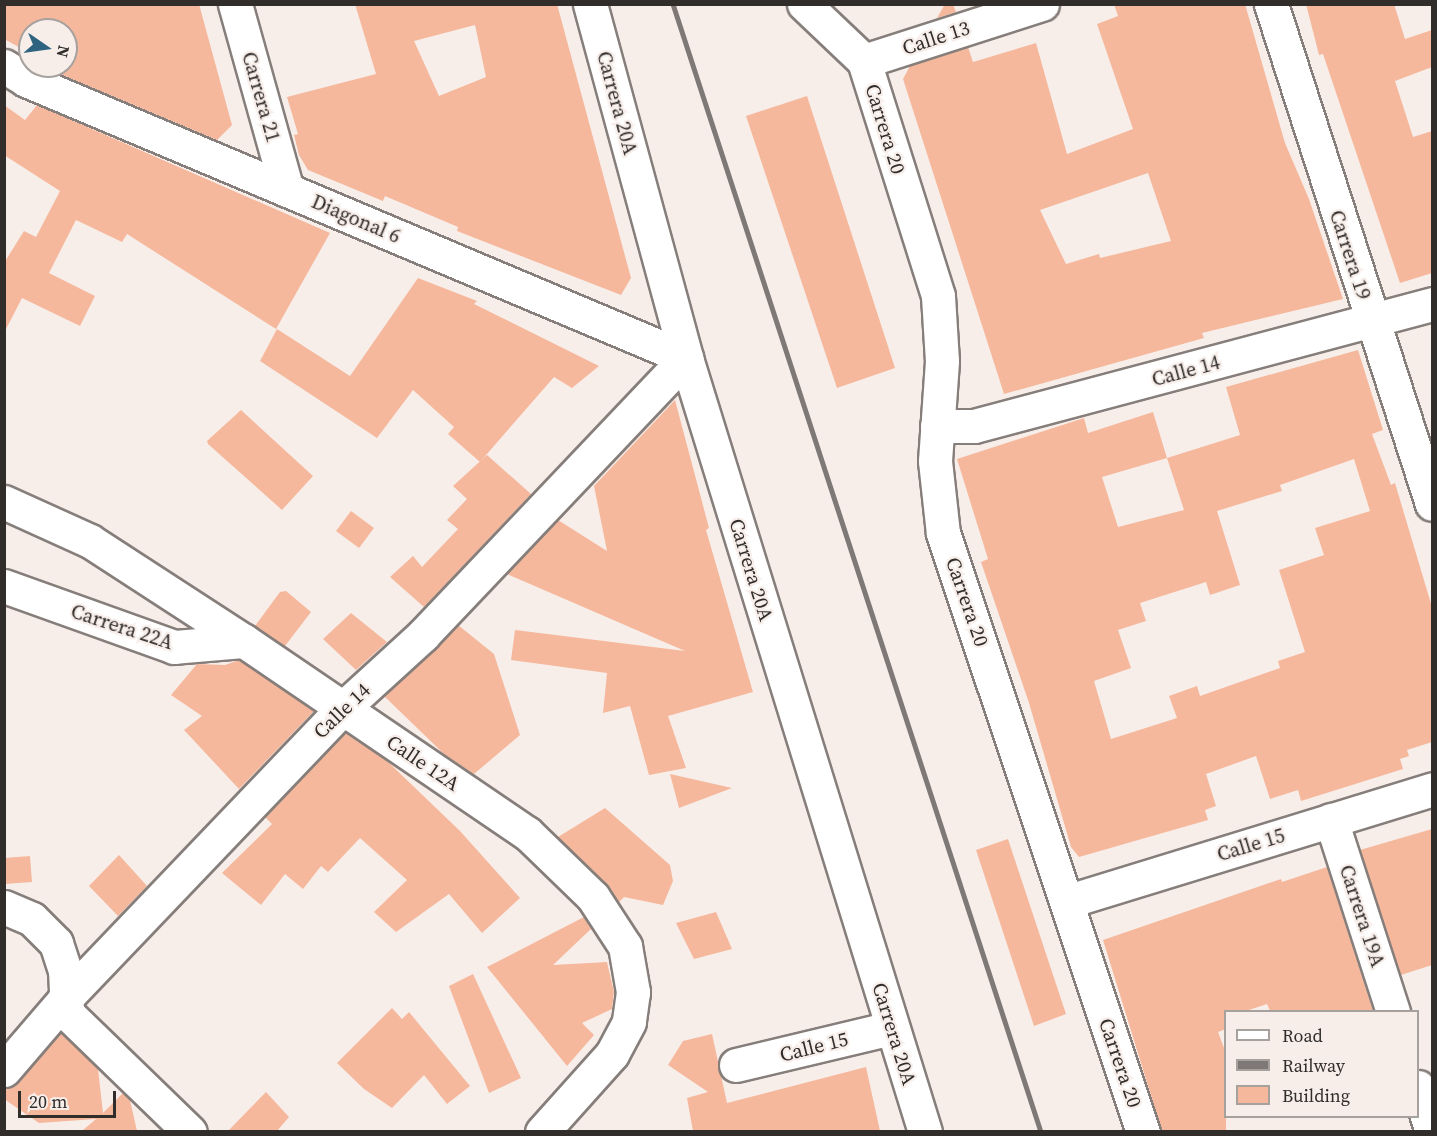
<!DOCTYPE html>
<style>
body{margin:0}
#map{position:relative;width:1437px;height:1136px;overflow:hidden;background:#f7eeea;font-family:"Source Serif 4",serif}
div>[style]{position:absolute}
[style*='--x']{left:calc(var(--x)*1px);top:calc(var(--y)*1px);width:calc(var(--w)*1px);rotate:calc(var(--a)*1deg)}
.building>*{inset:0;background:#f6b89c}
.roads{filter:drop-shadow(2px 0 #867e7a) drop-shadow(-2px 0 #867e7a) drop-shadow(0 2px #867e7a) drop-shadow(0 -2px #867e7a)}
.minor>*{height:33px;margin:-16.5px;padding:0 16.5px;transform-origin:16.5px;border-radius:16.5px;background:#fff}
.rail>*{height:4.5px;margin:-2.25px;padding:0 2.25px;transform-origin:2.25px;border-radius:2.25px;background:#7e7976}
span{translate:-50% -50%;white-space:nowrap;text-align:center;line-height:1.15;-webkit-text-stroke:4.5px #f7eeea;paint-order:stroke}
.street-label{font-size:20px;color:#302d2b}
.frame{position:absolute;inset:0;border:6px solid #302d2b;pointer-events:none}
.legend{position:absolute;left:1224px;top:1010px;width:195px;height:108px;box-sizing:border-box;background:#f7eeea;border:2px solid #a7a19e;margin:0;padding:8px 10px;list-style:none;font-size:18px;color:#302d2b}
.legend li{display:flex;align-items:center;gap:12px;height:30px}
.legend b{width:30px;border:2px solid #a7a19e}
.north{position:absolute;left:18px;top:18px;width:60px;height:60px;box-sizing:border-box;background:#f7eeea;border:2px solid #a7a19e;border-radius:50%;rotate:103deg;font-size:16px;font-weight:700;line-height:24px;text-align:center;color:#302d2b}
.north::after{content:'';display:block;margin:auto;width:21px;height:27px;background:#2e647f;clip-path:polygon(50% 0,100% 100%,50% 72%,0 100%)}
.scale{position:absolute;left:18px;top:1091px;width:98px;height:27px;box-sizing:border-box;border:3px solid #302d2b;border-top:0;padding-left:8px;font-size:18px;line-height:21px;white-space:nowrap;color:#302d2b;-webkit-text-stroke:4px #f7eeea;paint-order:stroke}
</style>
<div id="map">
<div class="building">
<i style="clip-path:polygon(4px 4px,199px 4px,232px 125px,217px 140px,60px 74px,62px 71px,53px 66px,66px 66px,66px 30px,30px 30px,30px 53px,4px 39px)"></i>
<i style="clip-path:polygon(evenodd,355px 4px,557px 4px,631px 278px,621px 295px,457px 231px,458px 227px,385px 196px,383px 201px,308px 170px,299px 155px,294px 135px,298px 134px,287px 97px,376px 74px,355px 4px,475px 25px,486px 77px,439px 96px,414px 41px,475px 25px)"></i>
<i style="clip-path:polygon(945px 4px,953px 4px,956px 12px,937px 18px)"></i>
<i style="clip-path:polygon(evenodd,1114px 4px,1245px 4px,1285px 143px,1309px 199px,1343px 299px,1202px 333px,1204px 338px,1004px 394px,903px 79px,910px 66px,968px 47px,973px 62px,1036px 43px,1067px 154px,1133px 129px,1097px 24px,1118px 16px,1114px 4px,1148px 173px,1171px 241px,1100px 258px,1099px 254px,1066px 264px,1040px 210px,1148px 173px)"></i>
<i style="clip-path:polygon(1306px 4px,1394px 4px,1405px 39px,1432px 30px,1432px 67px,1395px 81px,1413px 137px,1432px 131px,1432px 273px,1400px 283px,1323px 54px,1319px 55px)"></i>
<i style="clip-path:polygon(807px 96px,895px 368px,837px 388px,746px 116px)"></i>
<i style="clip-path:polygon(4px 105px,25px 120px,37px 105px,330px 233px,276px 329px,127px 234px,122px 242px,76px 220px,49px 273px,95px 296px,80px 326px,22px 298px,4px 333px,4px 263px,24px 231px,36px 237px,60px 191px,4px 155px)"></i>
<i style="clip-path:polygon(418px 278px,477px 301px,474px 304px,599px 366px,572px 388px,554px 377px,480px 462px,448px 434px,454px 427px,413px 390px,377px 438px,260px 361px,277px 329px,350px 376px)"></i>
<i style="clip-path:polygon(evenodd,1358px 350px,1383px 430px,1372px 434px,1391px 485px,1395px 483px,1432px 607px,1432px 742px,1407px 750px,1409px 756px,1400px 759px,1403px 769px,1301px 801px,1298px 790px,1270px 799px,1256px 756px,1206px 774px,1216px 806px,1205px 810px,1208px 820px,1079px 857px,1071px 847px,1029px 703px,981px 562px,988px 559px,957px 459px,1084px 418px,1088px 433px,1153px 412px,1167px 458px,1240px 435px,1226px 387px,1358px 350px,1167px 458px,1184px 510px,1118px 527px,1102px 477px,1167px 458px,1358px 350px,1354px 459px,1370px 511px,1315px 528px,1324px 555px,1279px 570px,1305px 652px,1278px 661px,1280px 668px,1200px 696px,1197px 686px,1169px 696px,1177px 718px,1111px 739px,1094px 681px,1131px 668px,1118px 630px,1146px 621px,1140px 603px,1206px 582px,1210px 595px,1240px 585px,1217px 511px,1282px 491px,1280px 485px,1354px 459px)"></i>
<i style="clip-path:polygon(675px 400px,709px 528px,706px 530px,753px 692px,668px 716px,686px 768px,649px 775px,630px 706px,603px 713px,607px 673px,511px 660px,515px 630px,685px 651px,507px 574px,558px 520px,607px 551px,594px 486px)"></i>
<i style="clip-path:polygon(241px 410px,313px 476px,282px 510px,208px 444px,207px 441px)"></i>
<i style="clip-path:polygon(487px 455px,531px 494px,424px 607px,390px 577px,413px 556px,422px 567px,458px 529px,447px 520px,467px 499px,453px 486px)"></i>
<i style="clip-path:polygon(351px 511px,374px 528px,359px 548px,336px 531px)"></i>
<i style="clip-path:polygon(286px 591px,311px 612px,285px 646px,255px 626px,280px 592px)"></i>
<i style="clip-path:polygon(351px 613px,387px 642px,356px 670px,323px 639px)"></i>
<i style="clip-path:polygon(458px 625px,494px 654px,520px 735px,474px 774px,444px 754px,384px 696px)"></i>
<i style="clip-path:polygon(239px 660px,314px 711px,239px 789px,184px 730px,202px 716px,171px 695px,197px 664px,225px 665px)"></i>
<i style="clip-path:polygon(345px 733px,386px 760px,460px 831px,520px 898px,482px 933px,449px 894px,396px 932px,374px 912px,407px 880px,360px 838px,328px 872px,321px 866px,303px 889px,285px 874px,261px 905px,222px 873px,272px 824px,265px 817px)"></i>
<i style="clip-path:polygon(670px 774px,732px 788px,679px 808px)"></i>
<i style="clip-path:polygon(605px 808px,670px 865px,673px 881px,663px 905px,624px 897px,619px 902px,606px 884px,558px 837px)"></i>
<i style="clip-path:polygon(1432px 829px,1432px 965px,1401px 975px,1360px 850px)"></i>
<i style="clip-path:polygon(1008px 839px,1066px 1014px,1034px 1026px,976px 850px)"></i>
<i style="clip-path:polygon(119px 855px,147px 886px,118px 916px,89px 886px)"></i>
<i style="clip-path:polygon(30px 856px,32px 882px,4px 884px,4px 858px)"></i>
<i style="clip-path:polygon(1327px 867px,1373px 1011px,1270px 1011px,1267px 1004px,1246px 1011px,1226px 1011px,1226px 1029px,1218px 1032px,1226px 1053px,1226px 1131px,1162px 1131px,1103px 940px,1281px 879px,1282px 882px)"></i>
<i style="clip-path:polygon(716px 912px,732px 949px,694px 959px,676px 923px)"></i>
<i style="clip-path:polygon(584px 917px,591px 929px,553px 965px,607px 962px,614px 992px,612px 1009px,582px 1023px,594px 1035px,567px 1066px,487px 967px)"></i>
<i style="clip-path:polygon(473px 974px,521px 1078px,489px 1093px,449px 986px)"></i>
<i style="clip-path:polygon(392px 1008px,402px 1019px,409px 1012px,470px 1086px,447px 1104px,424px 1075px,392px 1108px,364px 1089px,337px 1063px)"></i>
<i style="clip-path:polygon(61px 1033px,98px 1069px,103px 1113px,123px 1093px,130px 1100px,137px 1131px,82px 1131px,96px 1119px,39px 1123px,4px 1099px,5px 1088px,18px 1082px)"></i>
<i style="clip-path:polygon(712px 1034px,727px 1103px,866px 1067px,880px 1131px,693px 1131px,687px 1098px,708px 1092px,668px 1065px,683px 1041px)"></i>
<i style="clip-path:polygon(266px 1092px,289px 1117px,277px 1131px,228px 1131px)"></i>
</div>
<div class="roads">
<div class="minor">
<i style="--x:235;--y:4;--w:193;--a:74.4"></i>
<i style="--x:590;--y:4;--w:367;--a:74.8"></i>
<i style="--x:686;--y:358;--w:810;--a:72.84"></i>
<i style="--x:804;--y:4;--w:83;--a:43.5"></i>
<i style="--x:864;--y:61;--w:246;--a:72.5"></i>
<i style="--x:938;--y:296;--w:65;--a:86.5"></i>
<i style="--x:942;--y:361;--w:100;--a:94"></i>
<i style="--x:935;--y:461;--w:72;--a:83.7"></i>
<i style="--x:943;--y:533;--w:632;--a:71.54"></i>
<i style="--x:1271;--y:4;--w:525;--a:72.15"></i>
<i style="--x:864;--y:61;--w:187;--a:-17.8"></i>
<i style="--x:4;--y:66;--w:26;--a:32"></i>
<i style="--x:26;--y:80;--w:716;--a:22.84"></i>
<i style="--x:937;--y:426;--w:37;--a:0"></i>
<i style="--x:974;--y:426;--w:474;--a:-14.9"></i>
<i style="--x:4;--y:502;--w:94;--a:24.4"></i>
<i style="--x:90;--y:541;--w:184;--a:33"></i>
<i style="--x:244;--y:641;--w:342;--a:34.2"></i>
<i style="--x:527;--y:833;--w:92;--a:44.1"></i>
<i style="--x:593;--y:897;--w:59;--a:56.9"></i>
<i style="--x:625;--y:946;--w:47;--a:80.1"></i>
<i style="--x:633;--y:992;--w:30;--a:98"></i>
<i style="--x:629;--y:1022;--w:36;--a:118"></i>
<i style="--x:612;--y:1054;--w:105;--a:131.9"></i>
<i style="--x:4;--y:586;--w:181;--a:19.7"></i>
<i style="--x:174;--y:647;--w:70;--a:-4.9"></i>
<i style="--x:1331;--y:820;--w:202;--a:72.1"></i>
<i style="--x:1069;--y:901;--w:380;--a:-17.1"></i>
<i style="--x:4;--y:907;--w:30;--a:23"></i>
<i style="--x:32;--y:919;--w:34;--a:45"></i>
<i style="--x:56;--y:943;--w:28;--a:72"></i>
<i style="--x:65;--y:970;--w:43;--a:87.3"></i>
<i style="--x:67;--y:1013;--w:171;--a:44.1"></i>
<i style="--x:736;--y:1065;--w:159;--a:-13.4"></i>
<i style="--x:4;--y:1070;--w:92;--a:-49.4"></i>
<i style="--x:64;--y:1000;--w:402;--a:-46.3"></i>
<i style="--x:342;--y:709;--w:110;--a:-42.4"></i>
<i style="--x:423;--y:635;--w:382;--a:-46.5"></i>
<i style="--x:1418;--y:1087;--w:47;--a:72.7"></i>
</div>
</div>
<div class="rail">
<i style="--x:673;--y:4;--w:1187;--a:71.93"></i>
</div>
<div class="street-label">
<span style="left:936px;top:38px;rotate:-18deg">Calle 13</span>
<span style="left:261px;top:97px;rotate:74deg">Carrera 21</span>
<span style="left:617px;top:103px;rotate:75deg">Carrera 20A</span>
<span style="left:885px;top:129px;rotate:73deg">Carrera 20</span>
<span style="left:356px;top:219px;rotate:23deg">Diagonal 6</span>
<span style="left:1350px;top:255px;rotate:72deg">Carrera 19</span>
<span style="left:1186px;top:371px;rotate:-15deg">Calle 14</span>
<span style="left:751px;top:570px;rotate:73deg">Carrera 20A</span>
<span style="left:967px;top:602px;rotate:71deg">Carrera 20</span>
<span style="left:122px;top:627px;rotate:18deg">Carrera 22A</span>
<span style="left:342px;top:711px;rotate:-44deg">Calle 14</span>
<span style="left:423px;top:763px;rotate:34deg">Calle 12A</span>
<span style="left:1251px;top:845px;rotate:-17deg">Calle 15</span>
<span style="left:1362px;top:916px;rotate:72deg">Carrera 19A</span>
<span style="left:894px;top:1034px;rotate:73deg">Carrera 20A</span>
<span style="left:814px;top:1047px;rotate:-14deg">Calle 15</span>
<span style="left:1120px;top:1063px;rotate:71deg">Carrera 20</span>
</div>
<div class="frame"></div>
<ul class="legend">
<li><b style="height:8px;background:#fff"></b>Road</li>
<li><b style="height:8px;background:#7e7976"></b>Railway</li>
<li><b style="height:16px;background:#f6b89c"></b>Building</li>
</ul>
<div class="north">N</div>
<div class="scale">20 m</div>
</div>
